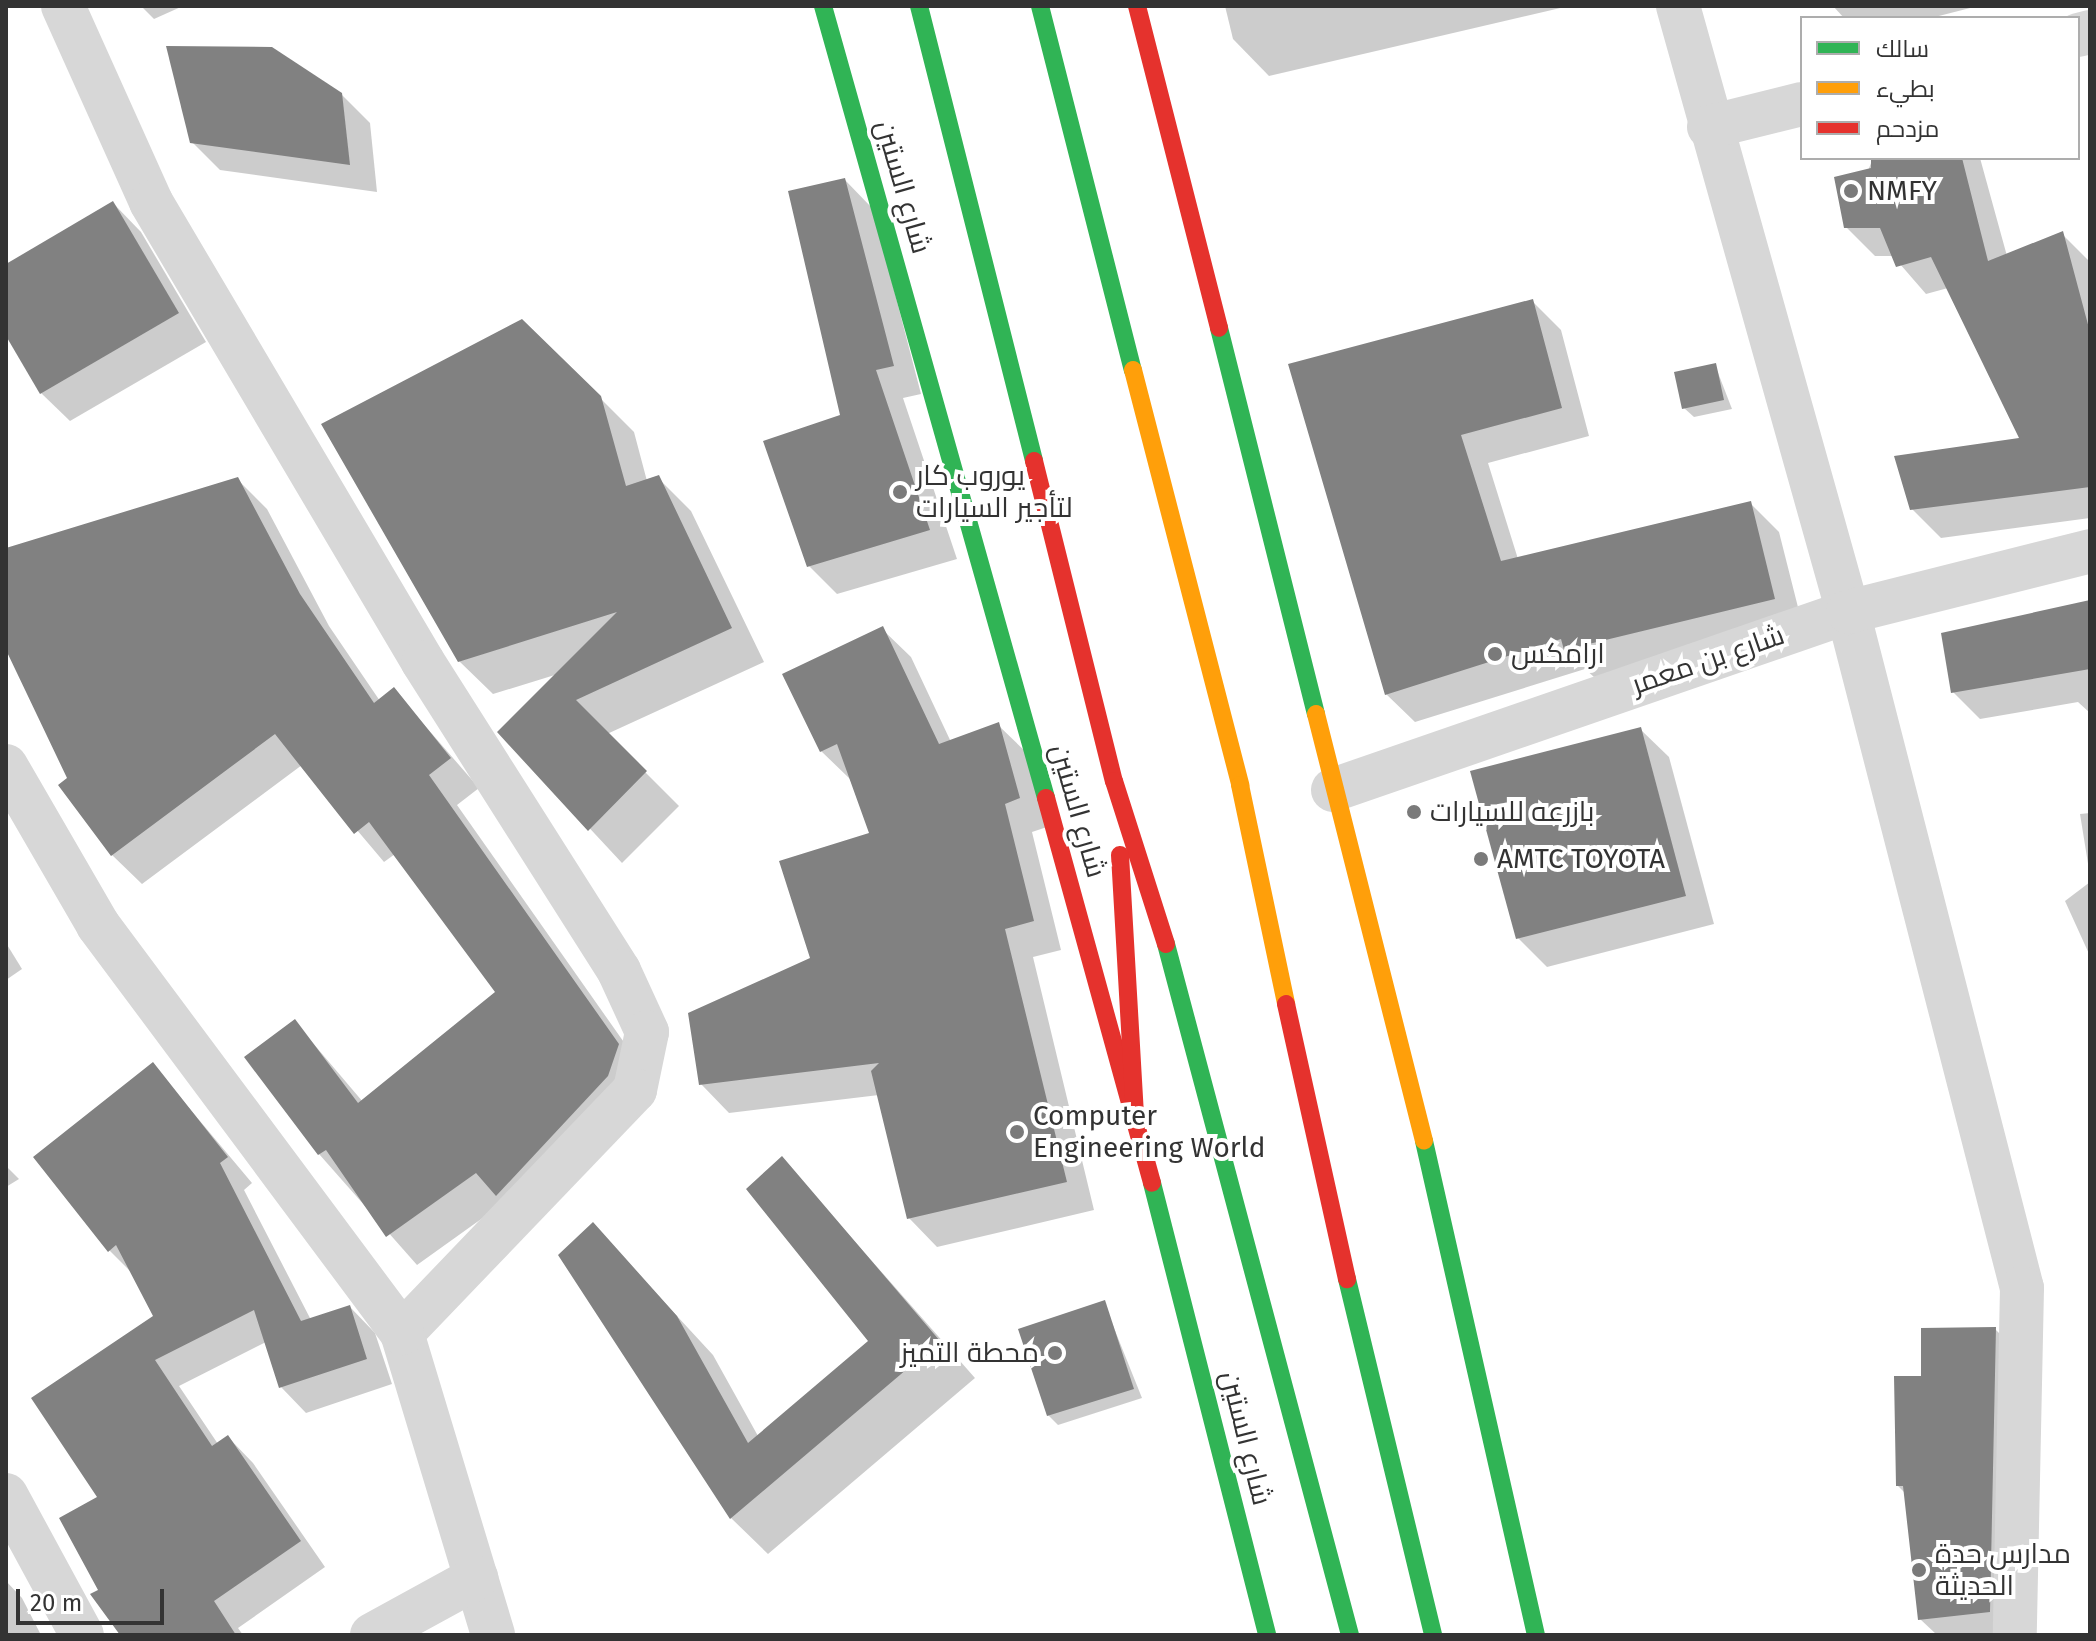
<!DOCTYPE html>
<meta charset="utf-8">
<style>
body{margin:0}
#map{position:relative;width:2096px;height:1641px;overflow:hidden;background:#fff;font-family:"Fira Sans",Cairo,sans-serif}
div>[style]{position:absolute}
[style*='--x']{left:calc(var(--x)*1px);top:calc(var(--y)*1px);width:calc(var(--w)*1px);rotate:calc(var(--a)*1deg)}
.shadow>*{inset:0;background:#0003}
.building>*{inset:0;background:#818181}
.street>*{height:44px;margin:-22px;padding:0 22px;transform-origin:22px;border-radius:22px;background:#d7d7d7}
.fast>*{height:18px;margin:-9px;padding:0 9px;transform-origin:9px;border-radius:9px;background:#30b455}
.slow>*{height:18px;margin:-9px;padding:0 9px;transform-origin:9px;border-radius:9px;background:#ff9f0a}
.jam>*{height:18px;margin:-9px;padding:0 9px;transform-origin:9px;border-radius:9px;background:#e5322d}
.dots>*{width:22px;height:22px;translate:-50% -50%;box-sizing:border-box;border:4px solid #fff;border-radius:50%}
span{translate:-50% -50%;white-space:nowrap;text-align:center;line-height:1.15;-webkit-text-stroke:8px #fff;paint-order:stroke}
.street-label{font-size:28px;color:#333}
.poi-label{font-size:28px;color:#333}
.left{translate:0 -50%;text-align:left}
.right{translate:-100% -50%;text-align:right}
.frame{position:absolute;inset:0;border:8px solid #333;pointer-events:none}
.legend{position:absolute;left:1800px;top:16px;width:280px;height:144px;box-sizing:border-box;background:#fff;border:2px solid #adadad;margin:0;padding:10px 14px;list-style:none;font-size:24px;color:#333}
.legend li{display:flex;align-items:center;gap:16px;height:40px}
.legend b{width:40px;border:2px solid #adadad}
.scale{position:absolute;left:16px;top:1589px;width:148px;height:36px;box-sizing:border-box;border:4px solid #333;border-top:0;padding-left:10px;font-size:24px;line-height:28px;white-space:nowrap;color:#333;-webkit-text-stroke:6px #fff;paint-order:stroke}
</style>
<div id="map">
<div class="shadow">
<i style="clip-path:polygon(141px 6px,183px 6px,154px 19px)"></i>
<i style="clip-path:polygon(1225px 6px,1569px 6px,1269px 76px,1233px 39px)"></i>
<i style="clip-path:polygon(1978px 6px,1931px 18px,1844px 18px,1833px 6px)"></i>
<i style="clip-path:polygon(341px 94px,370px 123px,377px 192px,220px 170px,192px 142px)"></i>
<i style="clip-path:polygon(1873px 158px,1980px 158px,2007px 256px,2062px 234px,2090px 262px,2090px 518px,1941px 538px,1912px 509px,2022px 439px,1948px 288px,1926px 294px,1893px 256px,1875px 256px,1846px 227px)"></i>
<i style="clip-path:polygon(845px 180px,873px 209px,921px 394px,903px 398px,957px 559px,837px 594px,808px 565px,843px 417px)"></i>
<i style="clip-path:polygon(113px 203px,141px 232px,206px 342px,70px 421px,41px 393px,6px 332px,6px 266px)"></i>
<i style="clip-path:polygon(1533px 302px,1561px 330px,1589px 436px,1488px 463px,1518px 559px,1750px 503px,1779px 532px,1803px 627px,1594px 677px,1585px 669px,1415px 722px,1386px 694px,1290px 366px)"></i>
<i style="clip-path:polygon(1715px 365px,1732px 409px,1694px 417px,1684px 408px)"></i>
<i style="clip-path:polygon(600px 398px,634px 432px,647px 481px,658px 478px,691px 511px,764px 662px,607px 734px,679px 806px,622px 863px,500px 732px,558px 674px,493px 694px,459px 661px)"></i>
<i style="clip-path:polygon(237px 479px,267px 509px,329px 626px,380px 701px,394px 690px,479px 788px,457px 805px,647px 1075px,505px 1202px,417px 1265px,319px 1154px,295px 1022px,363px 1102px,498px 992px,395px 854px,384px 862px,302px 765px,142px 884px,112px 855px,6px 645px,6px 550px)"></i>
<i style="clip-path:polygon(2090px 601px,2090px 713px,2078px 702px,1980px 719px,1953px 692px)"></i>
<i style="clip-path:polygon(882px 629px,911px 657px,951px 742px,998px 725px,1027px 753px,1047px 827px,1032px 832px,1061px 950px,1033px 957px,1094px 1210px,937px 1247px,909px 1218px,879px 1095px,729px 1113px,701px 1084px,813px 960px,872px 834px,850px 779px,821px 751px)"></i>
<i style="clip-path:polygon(1640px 729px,1669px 757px,1714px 924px,1547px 967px,1518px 938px)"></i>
<i style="clip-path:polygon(2090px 813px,2090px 876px,2080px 814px)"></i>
<i style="clip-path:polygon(2090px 882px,2090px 956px,2065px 901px)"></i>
<i style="clip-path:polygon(6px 943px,22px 969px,6px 980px)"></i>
<i style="clip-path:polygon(153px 1065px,252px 1183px,244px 1190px,311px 1320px,350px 1307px,375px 1333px,392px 1384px,306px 1413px,281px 1387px,266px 1342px,179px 1386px,218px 1444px,228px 1437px,253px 1463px,325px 1567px,238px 1628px,243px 1635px,123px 1635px,100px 1590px,100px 1498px,155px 1317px,134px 1275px,109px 1250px)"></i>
<i style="clip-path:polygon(782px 1159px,975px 1378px,768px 1554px,731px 1518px,560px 1256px,593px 1225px,713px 1355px,758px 1436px,871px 1341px)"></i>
<i style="clip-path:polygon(6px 1166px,19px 1179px,6px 1187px)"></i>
<i style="clip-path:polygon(1104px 1303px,1142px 1398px,1058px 1425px,1048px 1415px)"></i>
<i style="clip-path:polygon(1995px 1329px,2019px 1353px,2013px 1635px,1937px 1635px,1920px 1619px,1906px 1494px,1898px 1486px,1923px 1378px)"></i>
<i style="clip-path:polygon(6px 1581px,22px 1598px,41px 1635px,6px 1635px)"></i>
</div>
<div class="building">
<i style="clip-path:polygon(166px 46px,272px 47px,342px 93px,350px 165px,190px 143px)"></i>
<i style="clip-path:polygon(1871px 158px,1962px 158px,1988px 261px,2063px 231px,2090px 332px,2090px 487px,1910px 510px,1894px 456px,2019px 438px,1931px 257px,1896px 267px,1880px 228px,1844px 228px,1834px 177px,1871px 168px)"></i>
<i style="clip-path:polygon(845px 178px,894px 366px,876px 370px,930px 530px,807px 567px,763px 441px,840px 415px,788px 191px)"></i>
<i style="clip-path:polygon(113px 201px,179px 313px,40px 394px,6px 336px,6px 264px)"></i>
<i style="clip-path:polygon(1533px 299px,1562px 408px,1461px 435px,1501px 561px,1751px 501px,1775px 599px,1564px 650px,1561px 639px,1385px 695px,1288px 364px)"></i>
<i style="clip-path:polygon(522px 319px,601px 396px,626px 486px,659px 475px,732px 628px,576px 700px,647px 771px,588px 831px,497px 732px,617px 612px,458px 662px,321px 424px)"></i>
<i style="clip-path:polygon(1716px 363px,1724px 400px,1682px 409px,1674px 372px)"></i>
<i style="clip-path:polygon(238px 477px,300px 594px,374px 703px,394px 687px,451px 758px,429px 775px,619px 1044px,608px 1076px,496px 1196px,476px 1173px,386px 1237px,326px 1150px,318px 1155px,244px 1057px,295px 1019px,358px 1103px,495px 992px,369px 822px,354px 834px,275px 734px,111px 856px,58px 785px,67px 778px,6px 650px,6px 548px)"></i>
<i style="clip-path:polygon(2090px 600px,2090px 669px,1951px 693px,1941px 633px)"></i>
<i style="clip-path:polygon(883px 626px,939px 744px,999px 722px,1020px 798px,1005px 804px,1034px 921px,1005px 929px,1067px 1182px,907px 1219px,871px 1071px,879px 1063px,699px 1085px,688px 1013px,810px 958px,779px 861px,869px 833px,837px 744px,820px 752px,782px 674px)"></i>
<i style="clip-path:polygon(1641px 727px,1686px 896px,1516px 939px,1470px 771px)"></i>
<i style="clip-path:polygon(153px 1062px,228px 1157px,220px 1163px,301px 1321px,350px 1305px,367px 1359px,279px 1388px,254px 1310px,155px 1360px,212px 1446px,228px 1435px,301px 1541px,214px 1601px,236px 1635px,120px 1635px,90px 1594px,98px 1590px,59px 1518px,97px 1497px,31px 1398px,153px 1316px,116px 1245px,108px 1252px,33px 1157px)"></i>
<i style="clip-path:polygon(782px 1156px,940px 1341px,730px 1519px,558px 1255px,593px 1222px,677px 1316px,748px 1443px,868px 1341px,746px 1189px)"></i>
<i style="clip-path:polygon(1105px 1300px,1134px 1389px,1047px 1416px,1018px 1329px)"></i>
<i style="clip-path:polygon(1996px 1327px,1990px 1612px,1918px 1620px,1903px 1486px,1896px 1486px,1894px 1376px,1921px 1376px,1921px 1328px)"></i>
</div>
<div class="street">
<i style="--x:63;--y:6;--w:215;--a:65.8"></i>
<i style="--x:151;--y:202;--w:534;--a:59.4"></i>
<i style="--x:423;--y:662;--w:366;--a:57.6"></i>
<i style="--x:619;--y:971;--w:67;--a:65.3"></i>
<i style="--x:647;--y:1032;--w:59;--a:101.7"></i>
<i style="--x:635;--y:1090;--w:337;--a:133.8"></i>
<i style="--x:402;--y:1333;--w:315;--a:73.2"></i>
<i style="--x:1678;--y:6;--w:629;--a:74.33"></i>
<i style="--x:1848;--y:612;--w:698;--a:75.57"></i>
<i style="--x:2022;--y:1288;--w:347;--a:91.2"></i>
<i style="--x:2078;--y:35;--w:12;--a:-14"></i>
<i style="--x:1709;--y:127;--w:96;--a:-13.9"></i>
<i style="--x:6;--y:766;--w:184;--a:59.9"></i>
<i style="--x:98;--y:925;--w:509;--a:53.31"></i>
<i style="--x:1333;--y:790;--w:545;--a:-19.07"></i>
<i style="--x:1848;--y:612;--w:250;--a:-14.1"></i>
<i style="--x:6;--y:1495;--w:159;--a:61.5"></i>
<i style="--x:372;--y:1635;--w:119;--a:-28.7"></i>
</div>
<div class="fast">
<i style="--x:823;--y:6;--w:823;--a:74.27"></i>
<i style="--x:919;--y:6;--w:469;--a:75.8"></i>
<i style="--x:1040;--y:6;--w:376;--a:75.7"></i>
<i style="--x:1219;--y:328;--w:398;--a:75.9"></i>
<i style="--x:1166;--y:944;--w:715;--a:75.09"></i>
<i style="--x:1424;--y:1141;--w:507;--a:77.23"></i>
<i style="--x:1152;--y:1183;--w:466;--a:75.7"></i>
<i style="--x:1347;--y:1279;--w:366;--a:76.4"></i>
</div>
<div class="slow">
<i style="--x:1133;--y:370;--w:429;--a:75.5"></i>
<i style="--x:1240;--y:785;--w:224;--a:78.1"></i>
<i style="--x:1316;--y:714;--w:440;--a:75.8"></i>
</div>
<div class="jam">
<i style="--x:1137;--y:6;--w:332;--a:75.7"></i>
<i style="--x:1034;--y:461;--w:330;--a:76"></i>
<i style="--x:1114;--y:781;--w:171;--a:72.3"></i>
<i style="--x:1046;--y:798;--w:399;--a:74.6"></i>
<i style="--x:1120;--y:855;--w:259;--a:86.7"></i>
<i style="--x:1286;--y:1004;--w:282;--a:77.5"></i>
</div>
<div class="dots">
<i style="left:1851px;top:191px;background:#7a7a7a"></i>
<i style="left:900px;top:492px;background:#7a7a7a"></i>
<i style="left:1495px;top:654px;background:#7a7a7a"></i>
<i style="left:1414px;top:812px;background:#7a7a7a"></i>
<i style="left:1481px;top:859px;background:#7a7a7a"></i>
<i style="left:1017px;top:1132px;background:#7a7a7a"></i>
<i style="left:1055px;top:1353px;background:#7a7a7a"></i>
<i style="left:1919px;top:1570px;background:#7a7a7a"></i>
</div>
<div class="street-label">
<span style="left:903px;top:187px;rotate:74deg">شارع الستين</span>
<span style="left:1708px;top:660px;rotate:-19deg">شارع بن معمر</span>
<span style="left:1078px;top:811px;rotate:74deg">شارع الستين</span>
<span style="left:1246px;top:1438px;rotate:76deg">شارع الستين</span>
</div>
<div class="poi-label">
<span class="left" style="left:1867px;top:191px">NMFY</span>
<span class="left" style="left:916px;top:492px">يوروب كار<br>لتأجير السيارات</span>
<span class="left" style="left:1511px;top:654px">ارامكس</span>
<span class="left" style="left:1430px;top:812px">بازرعه للسيارات</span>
<span class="left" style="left:1497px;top:859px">AMTC TOYOTA</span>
<span class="left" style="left:1033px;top:1132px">Computer<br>Engineering World</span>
<span class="right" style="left:1039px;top:1353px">محطة التميز</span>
<span class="left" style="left:1935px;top:1570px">مدارس حدة<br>الحديثة</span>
</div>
<div class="frame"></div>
<ul class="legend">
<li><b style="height:10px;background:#30b455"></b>سالك</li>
<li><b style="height:10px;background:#ff9f0a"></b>بطيء</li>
<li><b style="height:10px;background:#e5322d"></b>مزدحم</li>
</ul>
<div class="scale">20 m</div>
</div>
